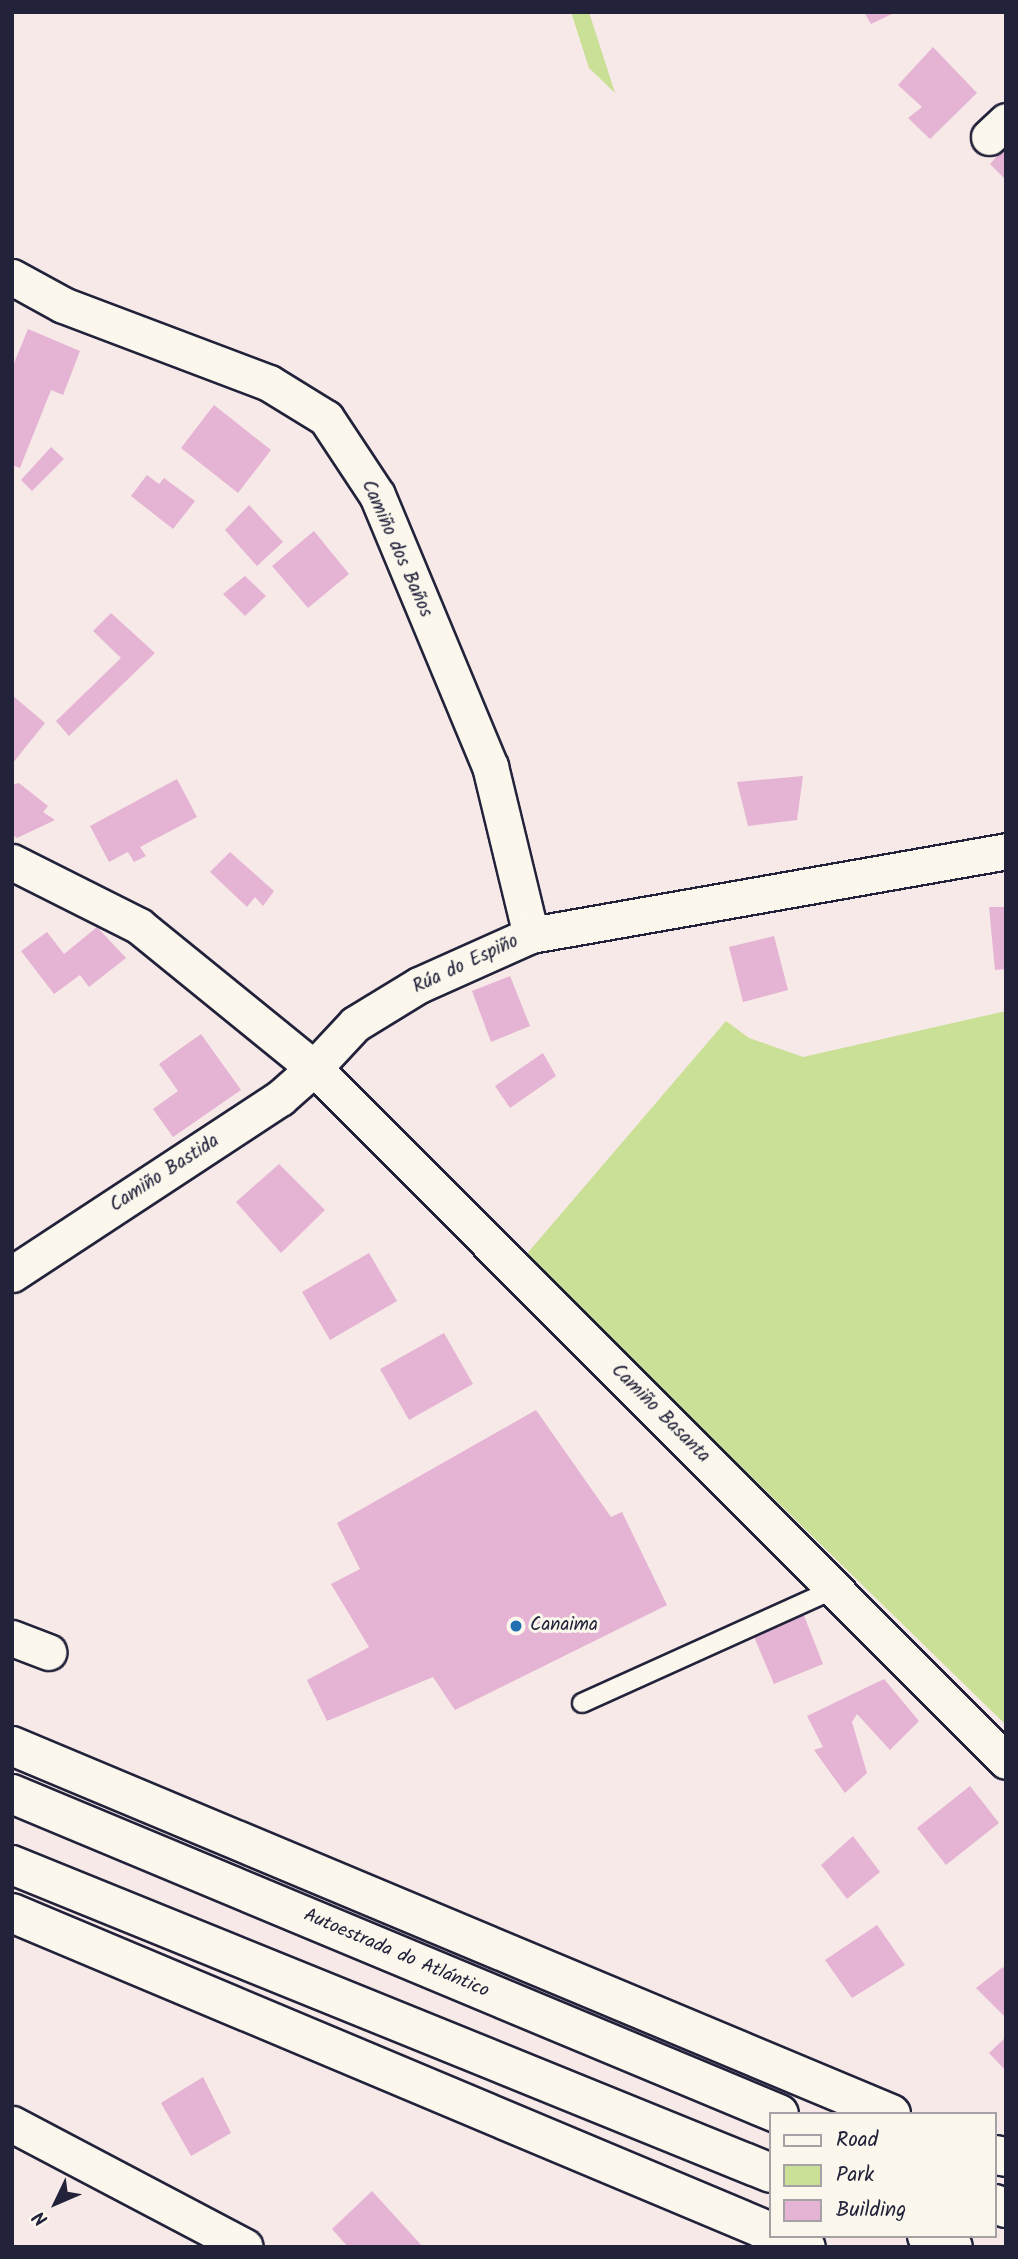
<!DOCTYPE html>
<meta charset="utf-8">
<style>
body{margin:0}
#map{position:relative;width:1018px;height:2259px;overflow:hidden;background:#f7e9e7;font-family:Kalam,sans-serif}
div>[style]{position:absolute}
[style*='--x']{left:calc(var(--x)*1px);top:calc(var(--y)*1px);width:calc(var(--w)*1px);rotate:calc(var(--a)*1deg)}
.green>*{inset:0;background:#c9e096}
.building>*{inset:0;background:#e5b3d3}
.roads{filter:drop-shadow(2px 0 #22223b) drop-shadow(-2px 0 #22223b) drop-shadow(0 2px #22223b) drop-shadow(0 -2px #22223b)}
.service>*{height:18px;margin:-9px;padding:0 9px;transform-origin:9px;border-radius:9px;background:#fbf7ec}
.minor>*{height:35px;margin:-17.5px;padding:0 17.5px;transform-origin:17.5px;border-radius:17.5px;background:#fbf7ec}
.motorway>*{height:38px;margin:-19px;padding:0 19px;transform-origin:19px;border-radius:19px;background:#fbf7ec}
.dots>*{width:19px;height:19px;translate:-50% -50%;box-sizing:border-box;border:4px solid #fbf7ec;border-radius:50%}
span{translate:-50% -50%;white-space:nowrap;text-align:center;line-height:1.15;-webkit-text-stroke:6px #fbf7ec;paint-order:stroke}
.street-label{font-size:19px;color:#22223b}
.poi-label{font-size:19px;color:#22223b}
.left{translate:0 -50%;text-align:left}
.frame{position:absolute;inset:0;border:14px solid #22223b;pointer-events:none}
.legend{position:absolute;left:769px;top:2112px;width:228px;height:126px;box-sizing:border-box;background:#fbf7ec;border:2px solid #a4a2a5;margin:0;padding:9px 12px;list-style:none;font-size:21px;color:#22223b}
.legend li{display:flex;align-items:center;gap:14px;height:35px}
.legend b{width:35px;border:2px solid #a4a2a5}
.north{position:absolute;left:21px;top:2168px;width:70px;height:70px;-webkit-text-stroke:5px #fbf7ec;paint-order:stroke;rotate:226deg;font-size:19px;font-weight:700;line-height:28px;text-align:center;color:#22223b}
.north::after{content:'';display:block;margin:auto;width:24px;height:32px;background:#22223b;clip-path:polygon(50% 0,100% 100%,50% 72%,0 100%)}
</style>
<div id="map">
<div class="green">
<i style="clip-path:polygon(571px 12px,589px 12px,615px 93px,589px 68px)"></i>
<i style="clip-path:polygon(1006px 1011px,1006px 1725px,525px 1256px,726px 1021px,749px 1038px,803px 1057px)"></i>
</div>
<div class="building">
<i style="clip-path:polygon(864px 12px,896px 12px,871px 24px)"></i>
<i style="clip-path:polygon(933px 47px,977px 93px,930px 139px,908px 118px,922px 107px,898px 85px)"></i>
<i style="clip-path:polygon(1006px 146px,1006px 180px,990px 164px)"></i>
<i style="clip-path:polygon(28px 329px,80px 351px,63px 395px,51px 390px,20px 468px,12px 465px,12px 368px)"></i>
<i style="clip-path:polygon(214px 405px,271px 450px,238px 493px,181px 448px)"></i>
<i style="clip-path:polygon(51px 447px,64px 459px,32px 491px,21px 480px)"></i>
<i style="clip-path:polygon(147px 475px,159px 484px,164px 478px,195px 501px,173px 529px,131px 496px)"></i>
<i style="clip-path:polygon(249px 505px,283px 542px,257px 566px,225px 530px)"></i>
<i style="clip-path:polygon(314px 531px,349px 574px,308px 608px,272px 566px)"></i>
<i style="clip-path:polygon(245px 576px,266px 596px,245px 616px,223px 594px)"></i>
<i style="clip-path:polygon(111px 613px,155px 653px,69px 736px,56px 721px,121px 658px,93px 631px)"></i>
<i style="clip-path:polygon(12px 695px,45px 723px,12px 764px)"></i>
<i style="clip-path:polygon(803px 776px,797px 820px,748px 826px,737px 782px)"></i>
<i style="clip-path:polygon(177px 779px,197px 817px,140px 847px,146px 856px,134px 862px,128px 852px,109px 862px,90px 826px)"></i>
<i style="clip-path:polygon(19px 783px,48px 806px,43px 812px,55px 820px,17px 838px,12px 834px,12px 785px)"></i>
<i style="clip-path:polygon(230px 852px,274px 891px,263px 906px,255px 897px,247px 907px,210px 872px)"></i>
<i style="clip-path:polygon(989px 907px,1006px 907px,1006px 969px,995px 970px)"></i>
<i style="clip-path:polygon(97px 927px,126px 958px,89px 987px,80px 975px,54px 994px,21px 951px,47px 932px,64px 954px)"></i>
<i style="clip-path:polygon(774px 936px,788px 990px,743px 1002px,729px 947px)"></i>
<i style="clip-path:polygon(510px 976px,530px 1026px,491px 1042px,472px 991px)"></i>
<i style="clip-path:polygon(201px 1034px,241px 1090px,173px 1137px,153px 1109px,178px 1091px,159px 1064px)"></i>
<i style="clip-path:polygon(543px 1053px,556px 1076px,510px 1108px,495px 1086px)"></i>
<i style="clip-path:polygon(279px 1164px,325px 1210px,281px 1253px,236px 1202px)"></i>
<i style="clip-path:polygon(369px 1253px,397px 1301px,330px 1340px,302px 1292px)"></i>
<i style="clip-path:polygon(444px 1333px,473px 1384px,409px 1420px,380px 1369px)"></i>
<i style="clip-path:polygon(536px 1410px,611px 1517px,622px 1512px,667px 1605px,455px 1710px,433px 1677px,327px 1721px,307px 1680px,369px 1647px,331px 1584px,360px 1569px,337px 1523px)"></i>
<i style="clip-path:polygon(803px 1613px,823px 1664px,774px 1684px,752px 1632px)"></i>
<i style="clip-path:polygon(884px 1679px,919px 1721px,890px 1750px,857px 1714px,852px 1722px,867px 1773px,845px 1793px,814px 1750px,823px 1747px,807px 1716px)"></i>
<i style="clip-path:polygon(970px 1786px,999px 1823px,946px 1865px,917px 1828px)"></i>
<i style="clip-path:polygon(853px 1836px,880px 1872px,847px 1899px,821px 1865px)"></i>
<i style="clip-path:polygon(877px 1925px,905px 1965px,852px 1998px,825px 1960px)"></i>
<i style="clip-path:polygon(1003px 1967px,1006px 1972px,1006px 2018px,976px 1988px)"></i>
<i style="clip-path:polygon(1006px 2037px,1006px 2071px,989px 2053px)"></i>
<i style="clip-path:polygon(203px 2077px,231px 2133px,191px 2156px,161px 2103px)"></i>
<i style="clip-path:polygon(372px 2191px,423px 2247px,348px 2247px,332px 2229px)"></i>
</div>
<div class="roads">
<div class="service">
<i style="--x:582;--y:1703;--w:277;--a:-24.3"></i>
</div>
<div class="minor">
<i style="--x:989;--y:137;--w:23;--a:-43"></i>
<i style="--x:12;--y:277;--w:58;--a:28.8"></i>
<i style="--x:63;--y:305;--w:220;--a:20.7"></i>
<i style="--x:269;--y:383;--w:67;--a:31.6"></i>
<i style="--x:326;--y:418;--w:92;--a:56.5"></i>
<i style="--x:377;--y:495;--w:294;--a:67.4"></i>
<i style="--x:490;--y:766;--w:174;--a:76.4"></i>
<i style="--x:12;--y:862;--w:142;--a:26.7"></i>
<i style="--x:139;--y:926;--w:225;--a:39.1"></i>
<i style="--x:314;--y:1068;--w:60;--a:-47"></i>
<i style="--x:355;--y:1024;--w:75;--a:-31.4"></i>
<i style="--x:419;--y:985;--w:123;--a:-24.1"></i>
<i style="--x:531;--y:935;--w:482;--a:-10"></i>
<i style="--x:12;--y:1274;--w:321;--a:-33.3"></i>
<i style="--x:280;--y:1098;--w:45;--a:-41.4"></i>
<i style="--x:314;--y:1068;--w:979;--a:45.04"></i>
<i style="--x:12;--y:1638;--w:39;--a:21"></i>
<i style="--x:12;--y:2124;--w:263;--a:27.8"></i>
</div>
<div class="motorway">
<i style="--x:12;--y:1746;--w:953;--a:22.72"></i>
<i style="--x:12;--y:1794;--w:831;--a:22.65"></i>
<i style="--x:12;--y:1865;--w:819;--a:22.09"></i>
<i style="--x:12;--y:1913;--w:823;--a:22.8"></i>
<i style="--x:995;--y:2155;--w:11;--a:10"></i>
<i style="--x:995;--y:2204;--w:12;--a:20"></i>
<i style="--x:781;--y:2236;--w:27;--a:24"></i>
<i style="--x:927;--y:2236;--w:28;--a:23"></i>
</div>
</div>
<div class="dots">
<i style="left:516px;top:1626px;background:#1f6fb2"></i>
</div>
<div class="street-label">
<span style="left:396px;top:549px;rotate:66deg">Camiño dos Baños</span>
<span style="left:466px;top:965px;rotate:-25deg">Rúa do Espiño</span>
<span style="left:165px;top:1174px;rotate:-33deg">Camiño Bastida</span>
<span style="left:660px;top:1414px;rotate:45deg">Camiño Basanta</span>
<span style="left:396px;top:1954px;rotate:23deg">Autoestrada do Atlántico</span>
</div>
<div class="poi-label">
<span class="left" style="left:530px;top:1626px">Canaima</span>
</div>
<div class="frame"></div>
<ul class="legend">
<li><b style="height:9px;background:#fbf7ec"></b>Road</li>
<li><b style="height:19px;background:#c9e096"></b>Park</li>
<li><b style="height:19px;background:#e5b3d3"></b>Building</li>
</ul>
<div class="north">N</div>
</div>
